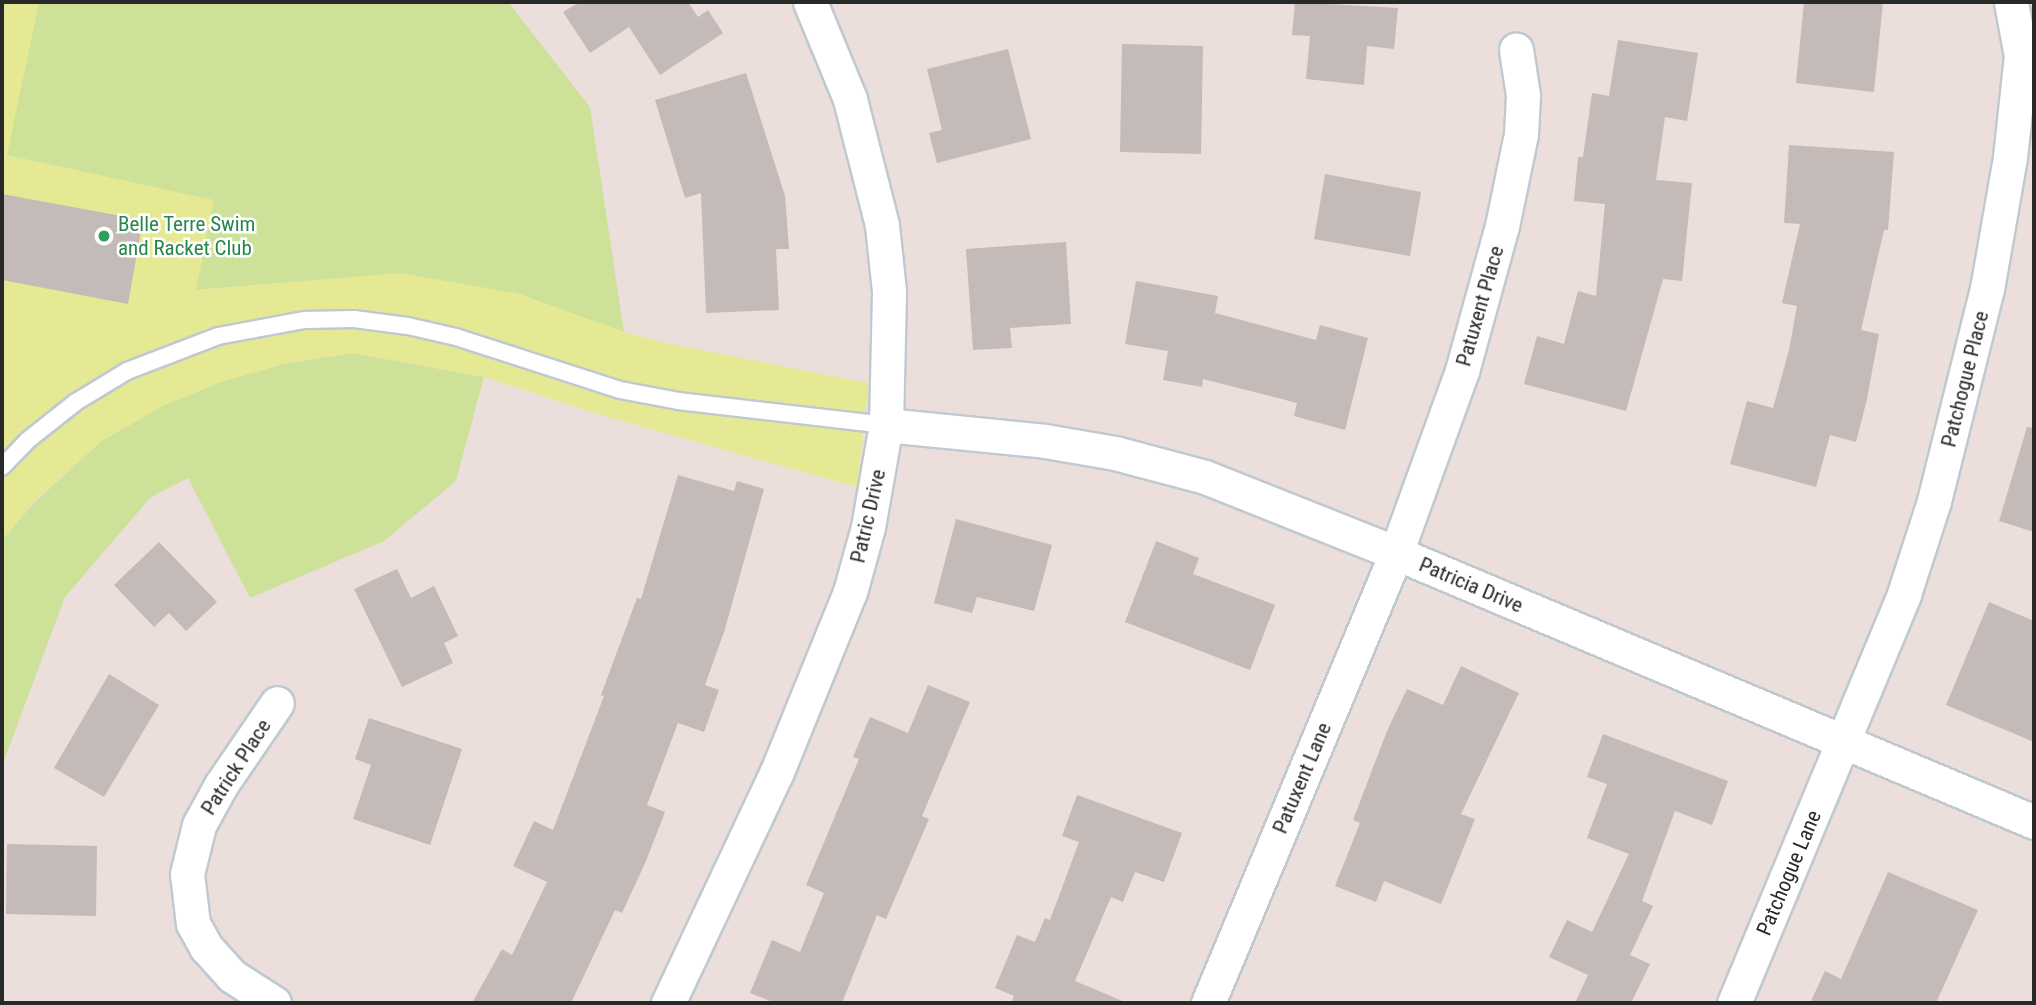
<!DOCTYPE html>
<style>
body{margin:0}
#map{position:relative;width:2036px;height:1005px;overflow:hidden;background:#ebdedb;font-family:"Roboto Condensed",sans-serif}
div>[style]{position:absolute}
[style*='--x']{left:calc(var(--x)*1px);top:calc(var(--y)*1px);width:calc(var(--w)*1px);rotate:calc(var(--a)*1deg)}
.green>*{inset:0;background:#cee198}
.pitch>*{inset:0;background:#e6e994}
.building>*{inset:0;background:#c4bab7}
.roads{filter:drop-shadow(2px 0 #c0c9d0) drop-shadow(-2px 0 #c0c9d0) drop-shadow(0 2px #c0c9d0) drop-shadow(0 -2px #c0c9d0)}
.lane>*{height:16px;margin:-8px;padding:0 8px;transform-origin:8px;border-radius:8px;background:#fff}
.street>*{height:33px;margin:-16.5px;padding:0 16.5px;transform-origin:16.5px;border-radius:16.5px;background:#fff}
.dots>*{width:19px;height:19px;translate:-50% -50%;box-sizing:border-box;border:4px solid #fff;border-radius:50%}
span{translate:-50% -50%;white-space:nowrap;text-align:center;line-height:1.15;-webkit-text-stroke:5px #fff;paint-order:stroke}
.leisure-label{font-size:21px;color:#27864d}
.left{translate:0 -50%;text-align:left}
.street-label{font-size:21px;color:#292929}
.frame{position:absolute;inset:0;border:4px solid #292929;pointer-events:none}
</style>
<div id="map">
<div class="green">
<i style="clip-path:polygon(39px 2px,508px 2px,590px 107px,624px 332px,516px 293px,279px 283px,195px 290px,6px 155px)"></i>
<i style="clip-path:polygon(353px 353px,484px 377px,456px 481px,384px 541px,250px 598px,188px 478px,151px 497px,65px 597px,2px 766px,2px 540px,33px 504px,100px 442px,164px 405px,221px 382px,283px 364px)"></i>
</div>
<div class="pitch">
<i style="clip-path:polygon(2px 2px,39px 2px,7px 155px,214px 200px,196px 290px,399px 273px,516px 293px,624px 332px,666px 343px,869px 383px,857px 487px,604px 416px,484px 377px,353px 353px,283px 364px,221px 382px,164px 405px,100px 442px,33px 503px,2px 540px)"></i>
</div>
<div class="building">
<i style="clip-path:polygon(580px 2px,688px 2px,698px 17px,708px 10px,723px 33px,660px 75px,629px 27px,590px 53px,563px 12px)"></i>
<i style="clip-path:polygon(1295px 2px,1398px 8px,1394px 49px,1367px 46px,1364px 85px,1306px 79px,1310px 36px,1292px 35px)"></i>
<i style="clip-path:polygon(1804px 2px,1883px 2px,1874px 92px,1796px 83px)"></i>
<i style="clip-path:polygon(1618px 40px,1698px 53px,1687px 121px,1665px 117px,1656px 180px,1692px 183px,1682px 281px,1663px 279px,1626px 411px,1524px 384px,1537px 336px,1564px 344px,1578px 291px,1596px 296px,1605px 204px,1574px 201px,1578px 157px,1583px 157px,1592px 93px,1609px 96px)"></i>
<i style="clip-path:polygon(1122px 44px,1203px 46px,1201px 154px,1120px 152px)"></i>
<i style="clip-path:polygon(1008px 49px,1031px 139px,937px 163px,929px 133px,942px 130px,927px 69px)"></i>
<i style="clip-path:polygon(746px 73px,785px 196px,789px 249px,776px 249px,779px 310px,706px 313px,701px 193px,685px 198px,655px 100px)"></i>
<i style="clip-path:polygon(1789px 145px,1894px 152px,1888px 230px,1884px 230px,1861px 330px,1879px 334px,1867px 399px,1856px 442px,1830px 435px,1816px 487px,1730px 464px,1747px 401px,1773px 408px,1789px 350px,1797px 306px,1782px 303px,1800px 224px,1784px 223px)"></i>
<i style="clip-path:polygon(1325px 174px,1421px 192px,1410px 256px,1314px 239px)"></i>
<i style="clip-path:polygon(2px 194px,143px 220px,128px 304px,2px 280px)"></i>
<i style="clip-path:polygon(1066px 242px,1071px 324px,1010px 328px,1012px 348px,973px 350px,966px 249px)"></i>
<i style="clip-path:polygon(1136px 281px,1218px 296px,1215px 313px,1316px 340px,1320px 325px,1368px 338px,1345px 430px,1294px 416px,1297px 403px,1203px 379px,1202px 387px,1163px 380px,1168px 351px,1125px 344px)"></i>
<i style="clip-path:polygon(2027px 427px,2034px 428px,2034px 532px,1999px 521px)"></i>
<i style="clip-path:polygon(678px 475px,734px 491px,737px 481px,764px 489px,725px 629px,705px 685px,719px 690px,704px 732px,678px 723px,647px 805px,665px 812px,646px 861px,622px 913px,615px 910px,571px 1003px,472px 1003px,502px 949px,512px 955px,547px 882px,513px 866px,534px 821px,553px 830px,604px 696px,601px 695px,637px 598px,641px 599px)"></i>
<i style="clip-path:polygon(956px 519px,1052px 545px,1034px 611px,977px 597px,972px 613px,934px 603px)"></i>
<i style="clip-path:polygon(1156px 541px,1199px 558px,1193px 574px,1275px 605px,1250px 670px,1125px 622px)"></i>
<i style="clip-path:polygon(159px 542px,217px 602px,186px 631px,169px 613px,154px 627px,114px 585px)"></i>
<i style="clip-path:polygon(397px 569px,411px 598px,434px 586px,458px 636px,444px 643px,453px 663px,402px 687px,354px 589px)"></i>
<i style="clip-path:polygon(1989px 602px,2034px 621px,2034px 742px,1946px 705px)"></i>
<i style="clip-path:polygon(1461px 666px,1519px 693px,1461px 814px,1475px 819px,1441px 904px,1384px 881px,1376px 902px,1335px 886px,1360px 823px,1353px 820px,1387px 731px,1407px 689px,1443px 705px)"></i>
<i style="clip-path:polygon(109px 674px,159px 705px,104px 797px,54px 768px)"></i>
<i style="clip-path:polygon(928px 685px,970px 702px,922px 816px,929px 819px,886px 919px,877px 915px,842px 1003px,775px 1003px,750px 993px,772px 940px,800px 952px,824px 893px,806px 885px,859px 759px,853px 757px,870px 717px,908px 733px)"></i>
<i style="clip-path:polygon(369px 718px,462px 749px,430px 845px,353px 819px,371px 765px,355px 759px)"></i>
<i style="clip-path:polygon(1603px 734px,1728px 781px,1712px 825px,1675px 811px,1642px 901px,1653px 906px,1630px 955px,1650px 964px,1631px 1003px,1575px 1003px,1588px 975px,1549px 957px,1567px 920px,1592px 932px,1629px 854px,1587px 838px,1607px 784px,1587px 777px)"></i>
<i style="clip-path:polygon(1077px 795px,1182px 833px,1164px 882px,1135px 872px,1123px 902px,1111px 897px,1075px 981px,1127px 1003px,1011px 1003px,1014px 996px,995px 988px,1017px 935px,1035px 942px,1045px 918px,1050px 920px,1079px 842px,1062px 836px)"></i>
<i style="clip-path:polygon(7px 844px,97px 846px,96px 916px,6px 914px)"></i>
<i style="clip-path:polygon(1888px 872px,1978px 910px,1936px 1003px,1810px 1003px,1825px 971px,1841px 979px)"></i>
</div>
<div class="roads">
<div class="lane">
<i style="--x:2;--y:467;--w:37;--a:-46"></i>
<i style="--x:28;--y:440;--w:61;--a:-38.4"></i>
<i style="--x:76;--y:402;--w:60;--a:-31.3"></i>
<i style="--x:127;--y:371;--w:97;--a:-21"></i>
<i style="--x:218;--y:336;--w:87;--a:-10.5"></i>
<i style="--x:304;--y:320;--w:50;--a:-1.1"></i>
<i style="--x:354;--y:319;--w:54;--a:7.4"></i>
<i style="--x:408;--y:326;--w:49;--a:12.9"></i>
<i style="--x:456;--y:337;--w:172;--a:17.9"></i>
<i style="--x:620;--y:390;--w:59;--a:10.7"></i>
<i style="--x:678;--y:401;--w:209;--a:6.6"></i>
</div>
<div class="street">
<i style="--x:886;--y:425;--w:160;--a:5.7"></i>
<i style="--x:1045;--y:441;--w:71;--a:9.7"></i>
<i style="--x:1115;--y:453;--w:93;--a:14.9"></i>
<i style="--x:1205;--y:477;--w:206;--a:21.7"></i>
<i style="--x:1396;--y:553;--w:692;--a:22.86"></i>
<i style="--x:274;--y:1003;--w:50;--a:-147.3"></i>
<i style="--x:232;--y:976;--w:39;--a:-132"></i>
<i style="--x:206;--y:947;--w:26;--a:-119"></i>
<i style="--x:193;--y:924;--w:50;--a:-96.8"></i>
<i style="--x:187;--y:874;--w:50;--a:-76.2"></i>
<i style="--x:199;--y:825;--w:46;--a:-61.2"></i>
<i style="--x:221;--y:785;--w:99;--a:-55.7"></i>
<i style="--x:668;--y:1003;--w:253;--a:-64.8"></i>
<i style="--x:776;--y:774;--w:196;--a:-67.9"></i>
<i style="--x:850;--y:592;--w:67;--a:-74.5"></i>
<i style="--x:868;--y:527;--w:104;--a:-80"></i>
<i style="--x:886;--y:425;--w:134;--a:-88.7"></i>
<i style="--x:889;--y:291;--w:66;--a:-96.1"></i>
<i style="--x:882;--y:225;--w:130;--a:-104.3"></i>
<i style="--x:850;--y:99;--w:105;--a:-112.4"></i>
<i style="--x:1208;--y:1003;--w:488;--a:-67.3"></i>
<i style="--x:1396;--y:553;--w:194;--a:-70.1"></i>
<i style="--x:1462;--y:371;--w:150;--a:-74.6"></i>
<i style="--x:1502;--y:226;--w:94;--a:-78.3"></i>
<i style="--x:1521;--y:134;--w:39;--a:-87"></i>
<i style="--x:1523;--y:95;--w:46;--a:-98.8"></i>
<i style="--x:1734;--y:1003;--w:443;--a:-67.4"></i>
<i style="--x:1904;--y:594;--w:98;--a:-72.1"></i>
<i style="--x:1934;--y:501;--w:219;--a:-76"></i>
<i style="--x:1987;--y:289;--w:134;--a:-80.1"></i>
<i style="--x:2010;--y:157;--w:102;--a:-83.8"></i>
<i style="--x:2021;--y:56;--w:55;--a:-100.5"></i>
</div>
</div>
<div class="dots">
<i style="left:104px;top:236px;background:#2e9e5b"></i>
</div>
<div class="leisure-label">
<span class="left" style="left:118px;top:236px">Belle Terre Swim<br>and Racket Club</span>
</div>
<div class="street-label">
<span style="left:1480px;top:306px;rotate:-74deg">Patuxent Place</span>
<span style="left:1965px;top:379px;rotate:-76deg">Patchogue Place</span>
<span style="left:868px;top:516px;rotate:-77deg">Patric Drive</span>
<span style="left:1471px;top:585px;rotate:23deg">Patricia Drive</span>
<span style="left:236px;top:767px;rotate:-57deg">Patrick Place</span>
<span style="left:1302px;top:778px;rotate:-67deg">Patuxent Lane</span>
<span style="left:1789px;top:873px;rotate:-67deg">Patchogue Lane</span>
</div>
<div class="frame"></div>
</div>
